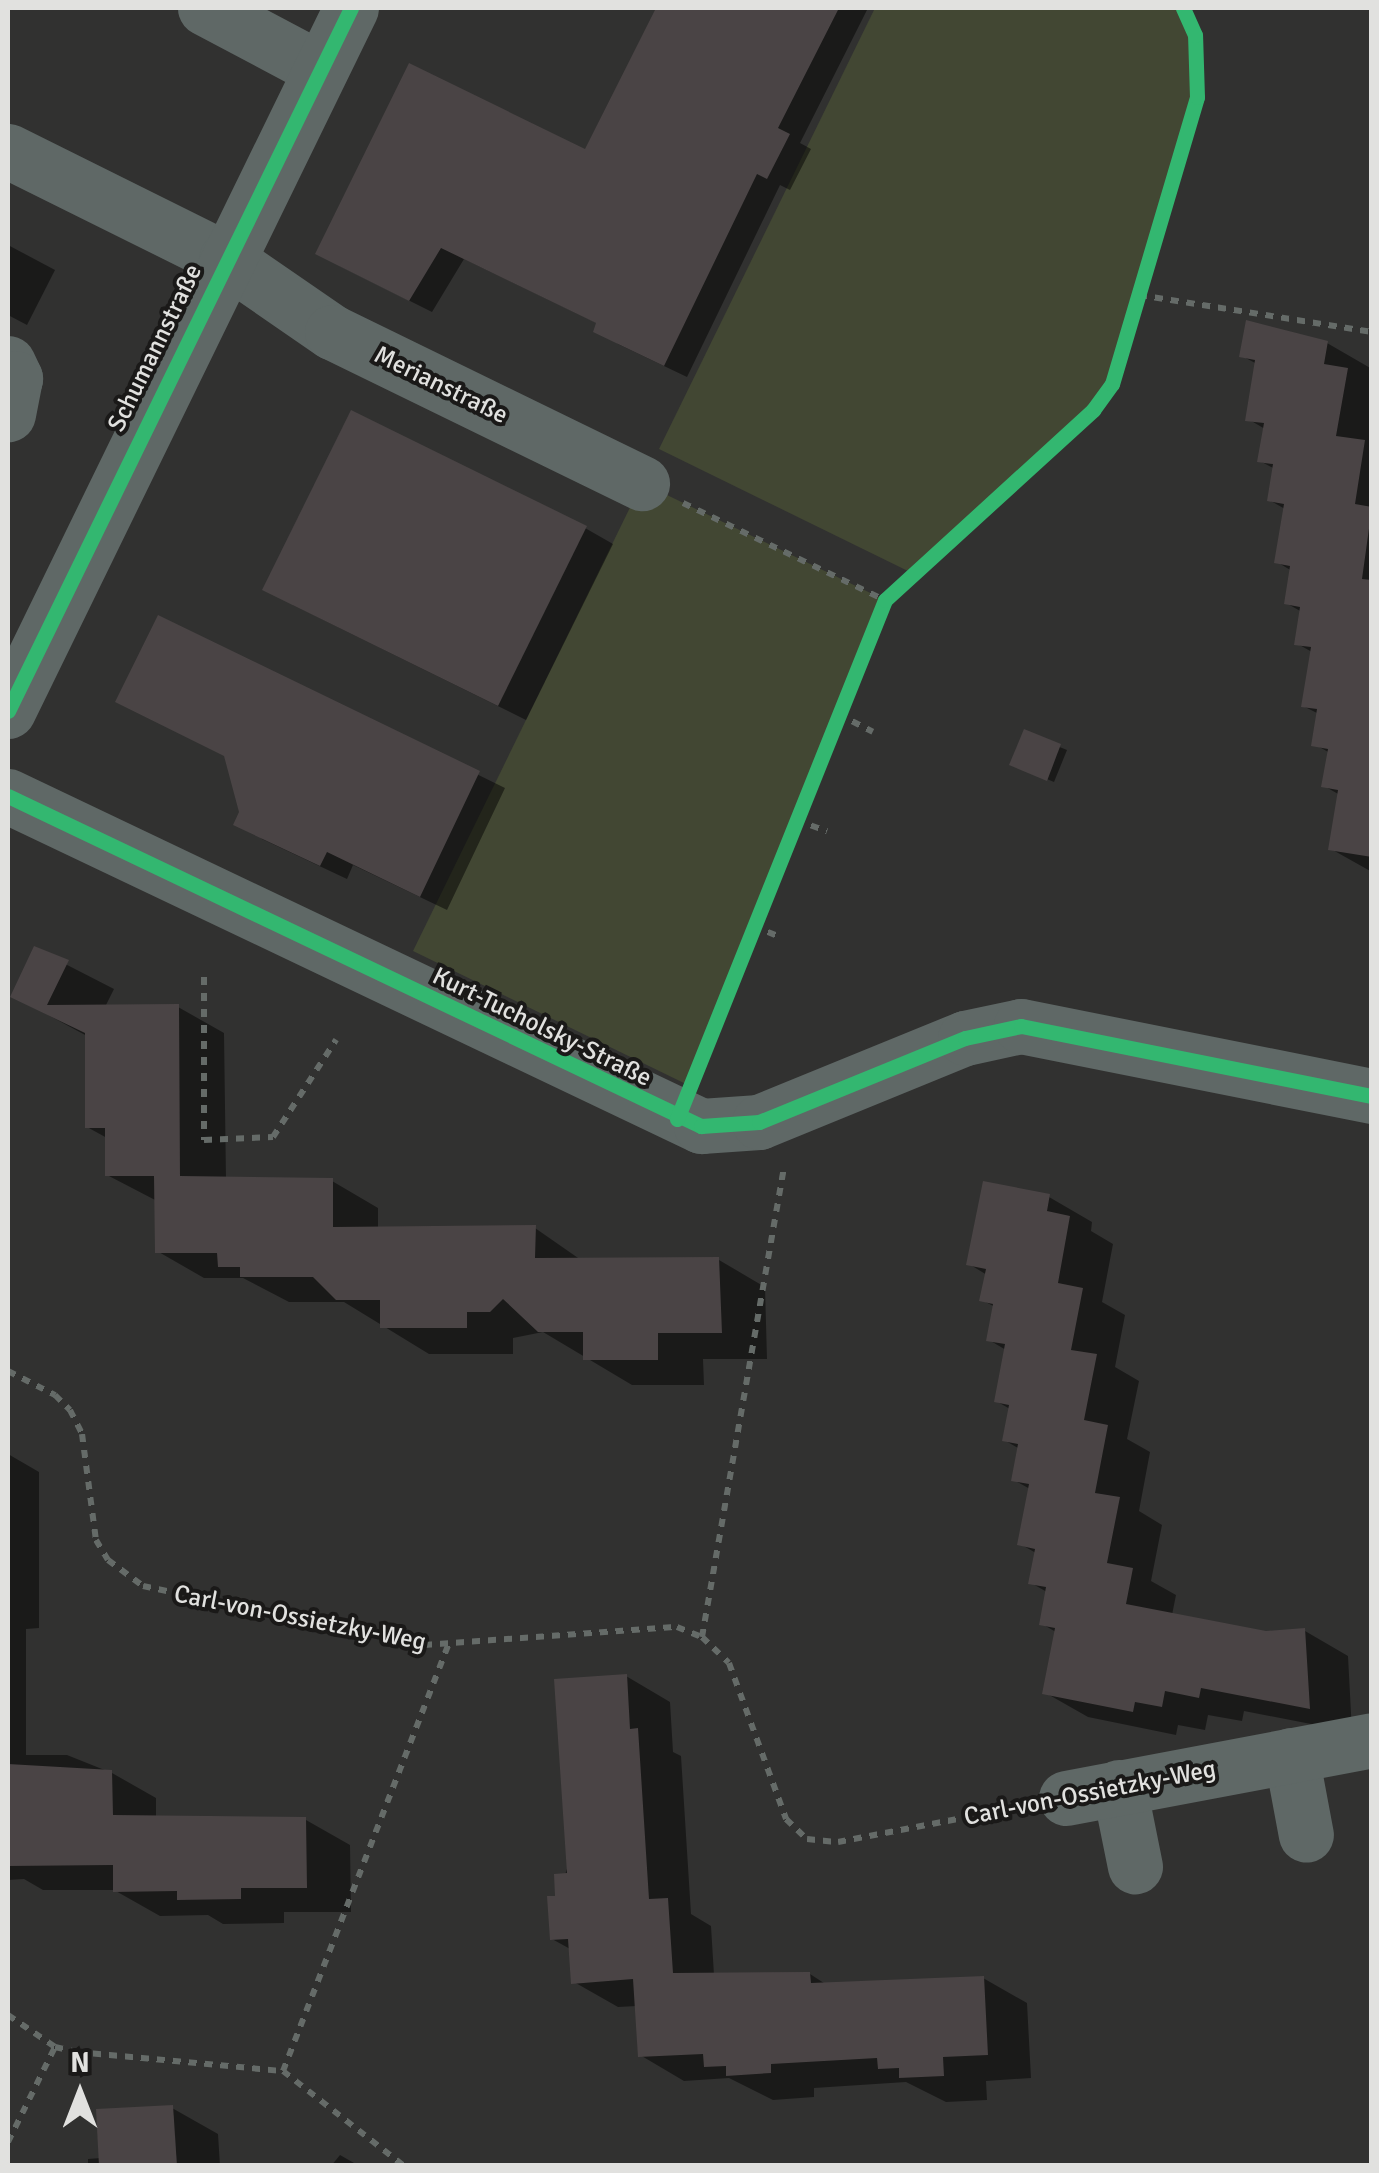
<!DOCTYPE html>
<meta charset="utf-8">
<style>
body{margin:0}
#map{position:relative;width:1379px;height:2173px;overflow:hidden;background:#313130;font-family:Signika,sans-serif}
div>[style]{position:absolute}
[style*='--x']{left:calc(var(--x)*1px);top:calc(var(--y)*1px);width:calc(var(--w)*1px);rotate:calc(var(--a)*1deg)}
.green>*{inset:0;background:#424733}
.shadow>*{inset:0;background:#0007}
.building>*{inset:0;background:#4a4445}
.path>*{height:6px;margin-top:-3px;transform-origin:0;background:repeating-linear-gradient(90deg,#656b68 0 8px,transparent 0 16px)}
.minor>*{height:55px;margin:-27.5px;padding:0 27.5px;transform-origin:27.5px;border-radius:27.5px;background:#5f6866}
.cycleway>*{height:15px;margin:-7.5px;padding:0 7.5px;transform-origin:7.5px;border-radius:7.5px;background:#33b770}
span{translate:-50% -50%;white-space:nowrap;text-align:center;line-height:1.15;-webkit-text-stroke:8px #1a1918;paint-order:stroke}
.street-label{font-size:25px;color:#e1e1df}
.frame{position:absolute;inset:0;border:10px solid #e1e1df;pointer-events:none}
.north{position:absolute;left:30px;top:2043px;width:100px;height:100px;-webkit-text-stroke:8px #1a1918;paint-order:stroke;rotate:0deg;font-size:28px;font-weight:700;line-height:40px;text-align:center;color:#e1e1df}
.north::after{content:'';display:block;margin:auto;width:35px;height:45px;background:#e1e1df;clip-path:polygon(50% 0,100% 100%,50% 72%,0 100%)}
</style>
<div id="map">
<div class="green">
<i style="clip-path:polygon(875px 8px,1180px 8px,1195px 35px,1195px 106px,1112px 384px,912px 573px,659px 449px)"></i>
<i style="clip-path:polygon(642px 483px,885px 600px,690px 1086px,413px 951px)"></i>
</div>
<div class="shadow">
<i style="clip-path:polygon(659px 8px,868px 8px,800px 143px,811px 149px,790px 190px,780px 185px,687px 377px,618px 344px,599px 324px,464px 259px,432px 312px,340px 266px,586px 153px)"></i>
<i style="clip-path:polygon(8px 245px,55px 270px,27px 325px,8px 315px)"></i>
<i style="clip-path:polygon(1327px 343px,1372px 369px,1372px 872px,1331px 849px,1340px 795px,1324px 786px,1330px 753px,1314px 744px,1319px 714px,1303px 706px,1312px 652px,1296px 643px,1302px 612px,1286px 603px,1292px 571px,1277px 562px,1285px 509px,1269px 500px,1275px 469px,1260px 461px,1265px 429px,1248px 419px,1257px 364px,1242px 356px)"></i>
<i style="clip-path:polygon(585px 528px,613px 544px,526px 720px,293px 605px)"></i>
<i style="clip-path:polygon(159px 618px,505px 788px,447px 910px,353px 865px,347px 879px,262px 839px,241px 813px,227px 757px)"></i>
<i style="clip-path:polygon(1025px 733px,1067px 750px,1054px 782px,1018px 767px)"></i>
<i style="clip-path:polygon(36px 949px,114px 989px,105px 1007px,178px 1007px,224px 1033px,226px 1179px,332px 1181px,378px 1208px,378px 1229px,535px 1228px,581px 1260px,719px 1260px,765px 1287px,767px 1359px,703px 1359px,704px 1385px,632px 1385px,543px 1332px,513px 1338px,513px 1354px,429px 1354px,344px 1302px,289px 1302px,243px 1278px,204px 1278px,157px 1251px,157px 1201px,107px 1175px,107px 1138px,87px 1127px,87px 1036px,13px 996px)"></i>
<i style="clip-path:polygon(1049px 1197px,1092px 1222px,1091px 1231px,1113px 1244px,1102px 1302px,1125px 1315px,1115px 1367px,1139px 1381px,1127px 1439px,1150px 1452px,1139px 1511px,1162px 1525px,1151px 1581px,1176px 1595px,1172px 1615px,1266px 1634px,1305px 1631px,1348px 1656px,1352px 1732px,1244px 1711px,1242px 1721px,1208px 1715px,1205px 1730px,1178px 1725px,1176px 1735px,1088px 1717px,1044px 1692px,1056px 1632px,1042px 1624px,1047px 1592px,1031px 1583px,1036px 1553px,1020px 1544px,1030px 1489px,1014px 1480px,1020px 1449px,1004px 1440px,1010px 1409px,996px 1401px,1006px 1350px,989px 1340px,995px 1307px,982px 1300px,987px 1275px,969px 1264px)"></i>
<i style="clip-path:polygon(8px 1454px,39px 1472px,39px 1628px,26px 1629px,26px 1755px,67px 1755px,112px 1773px,156px 1798px,156px 1818px,306px 1820px,350px 1845px,351px 1912px,284px 1912px,284px 1923px,223px 1924px,208px 1915px,160px 1916px,114px 1890px,43px 1890px,24px 1879px,8px 1880px)"></i>
<i style="clip-path:polygon(626px 1676px,670px 1702px,673px 1752px,681px 1756px,691px 1914px,711px 1926px,714px 1975px,810px 1974px,827px 1985px,983px 1978px,1027px 2003px,1031px 2078px,986px 2081px,987px 2100px,946px 2102px,906px 2082px,814px 2088px,814px 2097px,773px 2100px,729px 2078px,684px 2081px,640px 2055px,637px 2006px,618px 2007px,574px 1982px,572px 1950px,552px 1939px,558px 1898px)"></i>
<i style="clip-path:polygon(172px 2108px,218px 2134px,220px 2166px,88px 2166px,88px 2159px,101px 2158px)"></i>
<i style="clip-path:polygon(340px 2155px,354px 2163px,357px 2166px,331px 2166px)"></i>
</div>
<div class="building">
<i style="clip-path:polygon(656px 8px,839px 8px,778px 128px,790px 134px,767px 179px,757px 174px,664px 366px,593px 332px,596px 323px,441px 248px,409px 301px,315px 254px,409px 63px,585px 149px)"></i>
<i style="clip-path:polygon(1246px 320px,1328px 341px,1324px 364px,1348px 368px,1336px 436px,1365px 440px,1355px 504px,1372px 507px,1362px 579px,1372px 580px,1372px 857px,1328px 850px,1338px 790px,1321px 787px,1328px 749px,1311px 746px,1317px 709px,1301px 707px,1311px 647px,1294px 645px,1300px 607px,1284px 604px,1290px 566px,1274px 563px,1284px 504px,1267px 501px,1273px 464px,1257px 462px,1264px 423px,1245px 421px,1255px 360px,1239px 357px)"></i>
<i style="clip-path:polygon(351px 410px,587px 526px,498px 706px,262px 590px)"></i>
<i style="clip-path:polygon(158px 615px,480px 771px,420px 897px,327px 852px,320px 866px,233px 825px,239px 812px,224px 756px,115px 702px)"></i>
<i style="clip-path:polygon(1024px 729px,1061px 744px,1047px 781px,1009px 765px)"></i>
<i style="clip-path:polygon(34px 946px,69px 960px,47px 1005px,179px 1004px,180px 1176px,333px 1178px,333px 1227px,536px 1225px,535px 1258px,719px 1257px,722px 1333px,658px 1333px,658px 1360px,583px 1360px,583px 1332px,538px 1332px,503px 1299px,490px 1312px,467px 1312px,467px 1328px,380px 1328px,380px 1300px,336px 1300px,313px 1277px,240px 1277px,240px 1267px,218px 1267px,217px 1253px,155px 1253px,154px 1176px,105px 1176px,105px 1128px,85px 1128px,85px 1033px,10px 997px)"></i>
<i style="clip-path:polygon(983px 1181px,1050px 1194px,1047px 1211px,1070px 1216px,1058px 1283px,1083px 1288px,1071px 1350px,1097px 1354px,1084px 1420px,1108px 1425px,1095px 1493px,1120px 1497px,1107px 1563px,1133px 1568px,1126px 1604px,1266px 1631px,1305px 1628px,1310px 1709px,1201px 1688px,1199px 1698px,1165px 1691px,1162px 1707px,1135px 1702px,1133px 1712px,1042px 1694px,1055px 1628px,1039px 1625px,1046px 1587px,1028px 1584px,1035px 1549px,1017px 1545px,1029px 1484px,1011px 1481px,1018px 1444px,1002px 1441px,1009px 1405px,994px 1402px,1005px 1344px,986px 1341px,993px 1304px,979px 1301px,986px 1269px,966px 1265px)"></i>
<i style="clip-path:polygon(627px 1674px,630px 1729px,638px 1728px,649px 1899px,668px 1898px,673px 1973px,810px 1972px,811px 1983px,984px 1976px,988px 2055px,943px 2057px,944px 2076px,899px 2078px,899px 2068px,878px 2069px,877px 2058px,771px 2064px,771px 2073px,726px 2076px,726px 2066px,704px 2067px,703px 2054px,638px 2057px,633px 1979px,571px 1984px,568px 1939px,550px 1940px,547px 1896px,555px 1896px,554px 1874px,567px 1873px,554px 1679px)"></i>
<i style="clip-path:polygon(8px 1764px,112px 1770px,113px 1815px,306px 1817px,307px 1888px,241px 1888px,241px 1899px,177px 1900px,177px 1891px,113px 1892px,113px 1865px,8px 1866px)"></i>
<i style="clip-path:polygon(173px 2105px,177px 2166px,99px 2166px,96px 2109px)"></i>
</div>
<div class="path">
<i style="--x:1139;--y:295;--w:236;--a:9"></i>
<i style="--x:683;--y:503;--w:224;--a:25.7"></i>
<i style="--x:838;--y:714;--w:39;--a:27"></i>
<i style="--x:796;--y:820;--w:33;--a:20"></i>
<i style="--x:753;--y:926;--w:27;--a:22"></i>
<i style="--x:204;--y:977;--w:163;--a:90"></i>
<i style="--x:204;--y:1140;--w:69;--a:-2.5"></i>
<i style="--x:273;--y:1137;--w:116;--a:-57"></i>
<i style="--x:8;--y:1371;--w:53;--a:27.1"></i>
<i style="--x:55;--y:1395;--w:21;--a:45"></i>
<i style="--x:70;--y:1410;--w:27;--a:63"></i>
<i style="--x:82;--y:1434;--w:107;--a:82.5"></i>
<i style="--x:96;--y:1540;--w:23;--a:59"></i>
<i style="--x:108;--y:1560;--w:44;--a:36.6"></i>
<i style="--x:143;--y:1586;--w:287;--a:11.9"></i>
<i style="--x:424;--y:1645;--w:254;--a:-4.1"></i>
<i style="--x:677;--y:1627;--w:27;--a:22"></i>
<i style="--x:702;--y:1637;--w:37;--a:44"></i>
<i style="--x:729;--y:1663;--w:166;--a:69.9"></i>
<i style="--x:786;--y:1819;--w:29;--a:44"></i>
<i style="--x:807;--y:1839;--w:31;--a:6"></i>
<i style="--x:838;--y:1842;--w:184;--a:-10.9"></i>
<i style="--x:702;--y:1637;--w:479;--a:-80.1"></i>
<i style="--x:8;--y:2015;--w:57;--a:34.2"></i>
<i style="--x:55;--y:2047;--w:23;--a:13"></i>
<i style="--x:77;--y:2052;--w:207;--a:5.3"></i>
<i style="--x:283;--y:2071;--w:154;--a:38.1"></i>
<i style="--x:283;--y:2071;--w:457;--a:-68.8"></i>
<i style="--x:8;--y:2142;--w:106;--a:-63.7"></i>
</div>
<div class="minor">
<i style="--x:205;--y:8;--w:130;--a:27.9"></i>
<i style="--x:8;--y:151;--w:243;--a:26.4"></i>
<i style="--x:226;--y:259;--w:129;--a:34.6"></i>
<i style="--x:332;--y:332;--w:345;--a:26"></i>
<i style="--x:8;--y:363;--w:17;--a:65"></i>
<i style="--x:15;--y:378;--w:37;--a:101"></i>
<i style="--x:8;--y:711;--w:782;--a:-63.99"></i>
<i style="--x:8;--y:796;--w:768;--a:25.46"></i>
<i style="--x:701;--y:1126;--w:58;--a:-3.9"></i>
<i style="--x:759;--y:1122;--w:222;--a:-22.2"></i>
<i style="--x:965;--y:1038;--w:57;--a:-12.1"></i>
<i style="--x:1021;--y:1026;--w:358;--a:11.3"></i>
<i style="--x:1291;--y:1755;--w:81;--a:79.4"></i>
<i style="--x:1119;--y:1787;--w:81;--a:78.6"></i>
<i style="--x:1066;--y:1798;--w:311;--a:-10.7"></i>
</div>
<div class="cycleway">
<i style="--x:8;--y:711;--w:782;--a:-63.99"></i>
<i style="--x:8;--y:796;--w:768;--a:25.46"></i>
<i style="--x:701;--y:1126;--w:58;--a:-3.9"></i>
<i style="--x:759;--y:1122;--w:222;--a:-22.2"></i>
<i style="--x:965;--y:1038;--w:57;--a:-12.1"></i>
<i style="--x:1021;--y:1026;--w:358;--a:11.3"></i>
<i style="--x:677;--y:1119;--w:559;--a:-68.16"></i>
<i style="--x:885;--y:600;--w:282;--a:-42.4"></i>
<i style="--x:1093;--y:410;--w:32;--a:-54"></i>
<i style="--x:1112;--y:384;--w:299;--a:-73.5"></i>
<i style="--x:1197;--y:97;--w:62;--a:-91.8"></i>
<i style="--x:1195;--y:35;--w:30;--a:-114"></i>
</div>
<div class="street-label">
<span style="left:155px;top:348px;rotate:-64deg">Schumannstraße</span>
<span style="left:441px;top:385px;rotate:26deg">Merianstraße</span>
<span style="left:542px;top:1027px;rotate:26deg">Kurt-Tucholsky-Straße</span>
<span style="left:300px;top:1618px;rotate:11deg">Carl-von-Ossietzky-Weg</span>
<span style="left:1090px;top:1793px;rotate:-11deg">Carl-von-Ossietzky-Weg</span>
</div>
<div class="frame"></div>
<div class="north">N</div>
</div>
